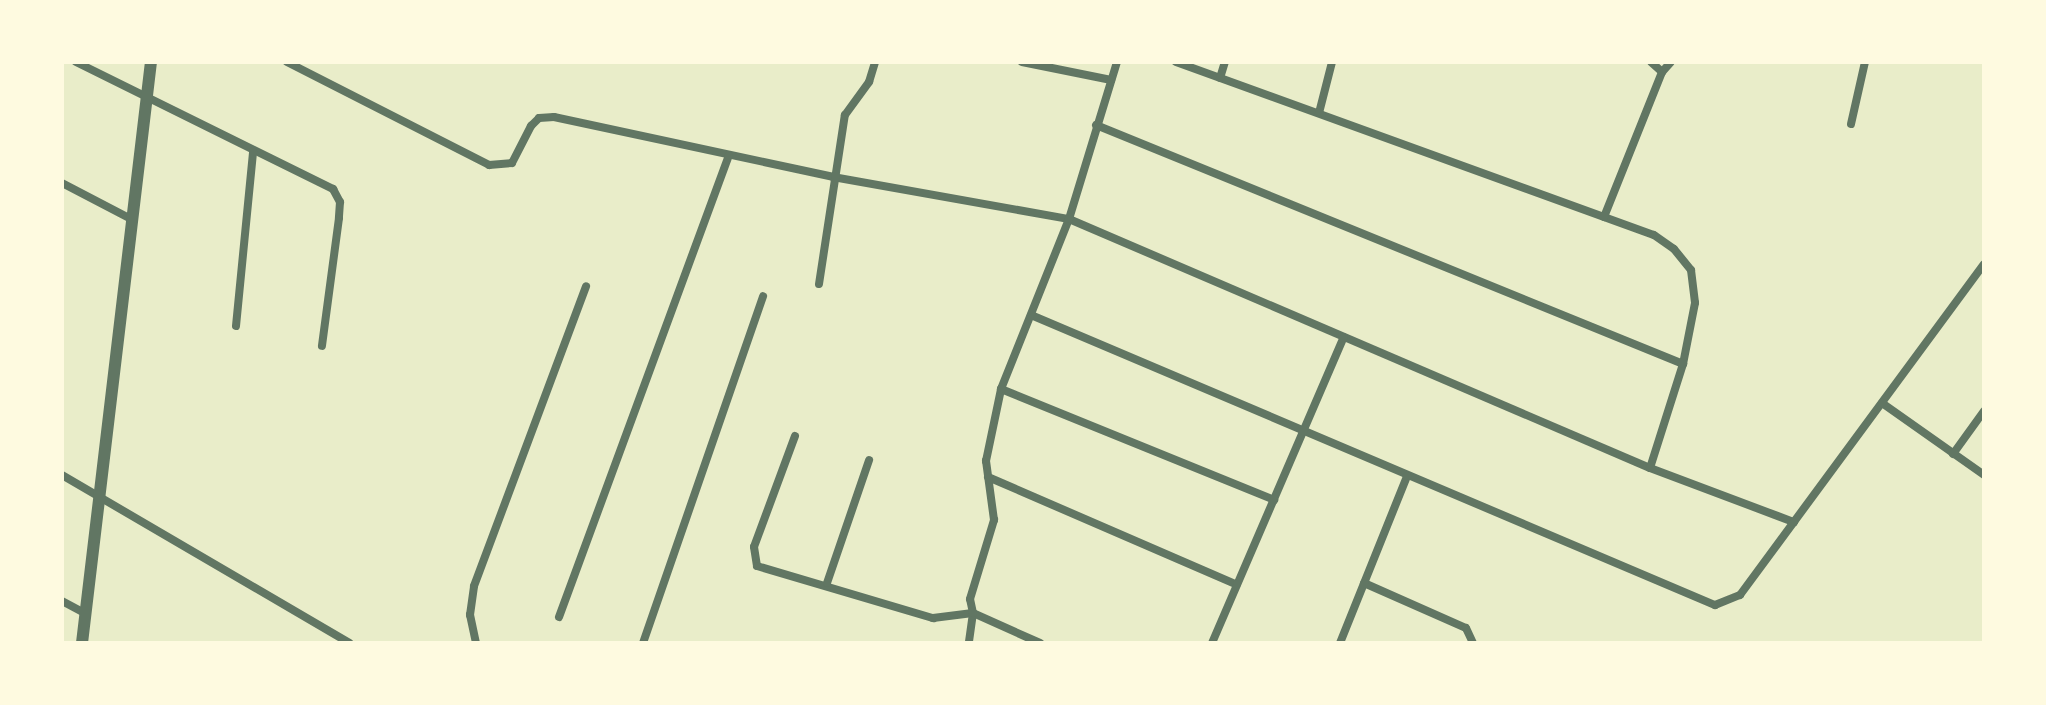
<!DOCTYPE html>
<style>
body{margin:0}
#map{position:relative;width:2046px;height:705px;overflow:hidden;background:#e9edc9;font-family:Ubuntu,sans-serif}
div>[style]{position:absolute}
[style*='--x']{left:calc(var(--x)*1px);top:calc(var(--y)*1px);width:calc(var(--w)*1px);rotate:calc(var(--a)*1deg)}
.minor>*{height:8px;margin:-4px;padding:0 4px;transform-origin:4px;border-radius:4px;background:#617663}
.tertiary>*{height:12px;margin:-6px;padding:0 6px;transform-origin:6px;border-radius:6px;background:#617663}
span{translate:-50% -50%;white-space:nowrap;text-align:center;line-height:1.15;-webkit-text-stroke:6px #fefae0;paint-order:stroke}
.frame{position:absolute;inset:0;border:64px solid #fefae0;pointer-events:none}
</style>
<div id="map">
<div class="minor">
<i style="--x:76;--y:62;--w:287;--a:26.3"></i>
<i style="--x:333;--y:189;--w:15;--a:62"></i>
<i style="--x:340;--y:202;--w:16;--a:94"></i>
<i style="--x:339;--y:218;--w:129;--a:97.6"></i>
<i style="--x:287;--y:62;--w:227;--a:27"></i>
<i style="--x:489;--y:165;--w:23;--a:-5"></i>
<i style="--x:512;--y:163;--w:42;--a:-62.8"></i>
<i style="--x:531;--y:126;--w:11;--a:-45"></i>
<i style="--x:539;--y:118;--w:15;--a:-4"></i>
<i style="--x:554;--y:117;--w:285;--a:12.1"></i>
<i style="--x:833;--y:177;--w:240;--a:10.1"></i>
<i style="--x:1069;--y:219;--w:632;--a:23.2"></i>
<i style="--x:1650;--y:468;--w:154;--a:20.6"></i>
<i style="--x:1022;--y:62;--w:91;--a:11.4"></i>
<i style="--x:1176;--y:62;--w:508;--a:19.9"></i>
<i style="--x:1654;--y:235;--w:24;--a:35"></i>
<i style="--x:1674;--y:249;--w:27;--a:51"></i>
<i style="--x:1691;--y:270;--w:33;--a:83"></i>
<i style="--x:1695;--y:303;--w:62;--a:101.1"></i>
<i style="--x:1683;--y:364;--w:109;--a:107.6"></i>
<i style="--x:1651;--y:62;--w:15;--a:42"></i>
<i style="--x:1220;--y:78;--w:17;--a:-73"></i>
<i style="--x:1319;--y:113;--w:53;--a:-75.7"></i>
<i style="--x:1851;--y:124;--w:64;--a:-77.3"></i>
<i style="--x:1096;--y:125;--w:634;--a:22.15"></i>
<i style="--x:62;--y:183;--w:80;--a:27.5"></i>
<i style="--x:1604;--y:217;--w:156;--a:-68.2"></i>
<i style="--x:1662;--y:72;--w:13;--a:-48"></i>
<i style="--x:819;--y:284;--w:171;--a:-81.3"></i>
<i style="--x:845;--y:115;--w:41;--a:-54"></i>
<i style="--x:869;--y:82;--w:21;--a:-73"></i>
<i style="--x:1031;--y:315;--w:743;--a:22.98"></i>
<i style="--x:1715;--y:605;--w:27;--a:-22"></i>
<i style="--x:1740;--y:595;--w:411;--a:-53.6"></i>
<i style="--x:236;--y:326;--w:175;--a:-84.4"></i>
<i style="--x:1001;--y:389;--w:295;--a:22.1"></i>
<i style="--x:1882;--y:403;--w:125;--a:35.2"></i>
<i style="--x:795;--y:436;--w:118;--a:110.3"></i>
<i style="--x:754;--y:547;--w:19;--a:81"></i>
<i style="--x:757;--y:566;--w:184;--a:16.5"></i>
<i style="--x:933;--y:618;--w:40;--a:-7.1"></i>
<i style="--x:973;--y:613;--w:30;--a:98"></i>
<i style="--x:1953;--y:454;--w:53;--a:-54.2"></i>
<i style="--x:62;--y:475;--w:333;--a:30.3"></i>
<i style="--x:988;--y:477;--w:271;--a:23.4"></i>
<i style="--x:827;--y:583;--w:130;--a:-71.1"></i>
<i style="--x:1364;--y:583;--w:111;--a:23.8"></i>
<i style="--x:1466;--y:628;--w:17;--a:65"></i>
<i style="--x:62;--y:601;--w:27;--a:28"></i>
<i style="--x:559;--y:617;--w:492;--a:-69.8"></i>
<i style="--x:476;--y:643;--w:29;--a:-102"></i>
<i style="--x:470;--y:615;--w:29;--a:-82"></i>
<i style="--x:474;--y:586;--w:320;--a:-69.5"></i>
<i style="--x:643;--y:643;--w:367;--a:-70.9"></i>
<i style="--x:1040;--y:643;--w:73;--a:-155.9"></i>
<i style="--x:973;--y:613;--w:14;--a:-102"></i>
<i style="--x:970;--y:599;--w:83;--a:-73.1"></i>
<i style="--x:994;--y:520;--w:60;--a:-97.7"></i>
<i style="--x:986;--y:461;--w:74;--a:-78.2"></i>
<i style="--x:1001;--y:389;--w:183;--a:-68.2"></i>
<i style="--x:1069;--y:219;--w:164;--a:-73"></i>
<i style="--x:1212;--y:643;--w:333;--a:-66.7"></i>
<i style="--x:1340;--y:643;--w:180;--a:-68.1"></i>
</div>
<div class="tertiary">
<i style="--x:82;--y:643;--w:585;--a:-83.23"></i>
</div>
<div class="frame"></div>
</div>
